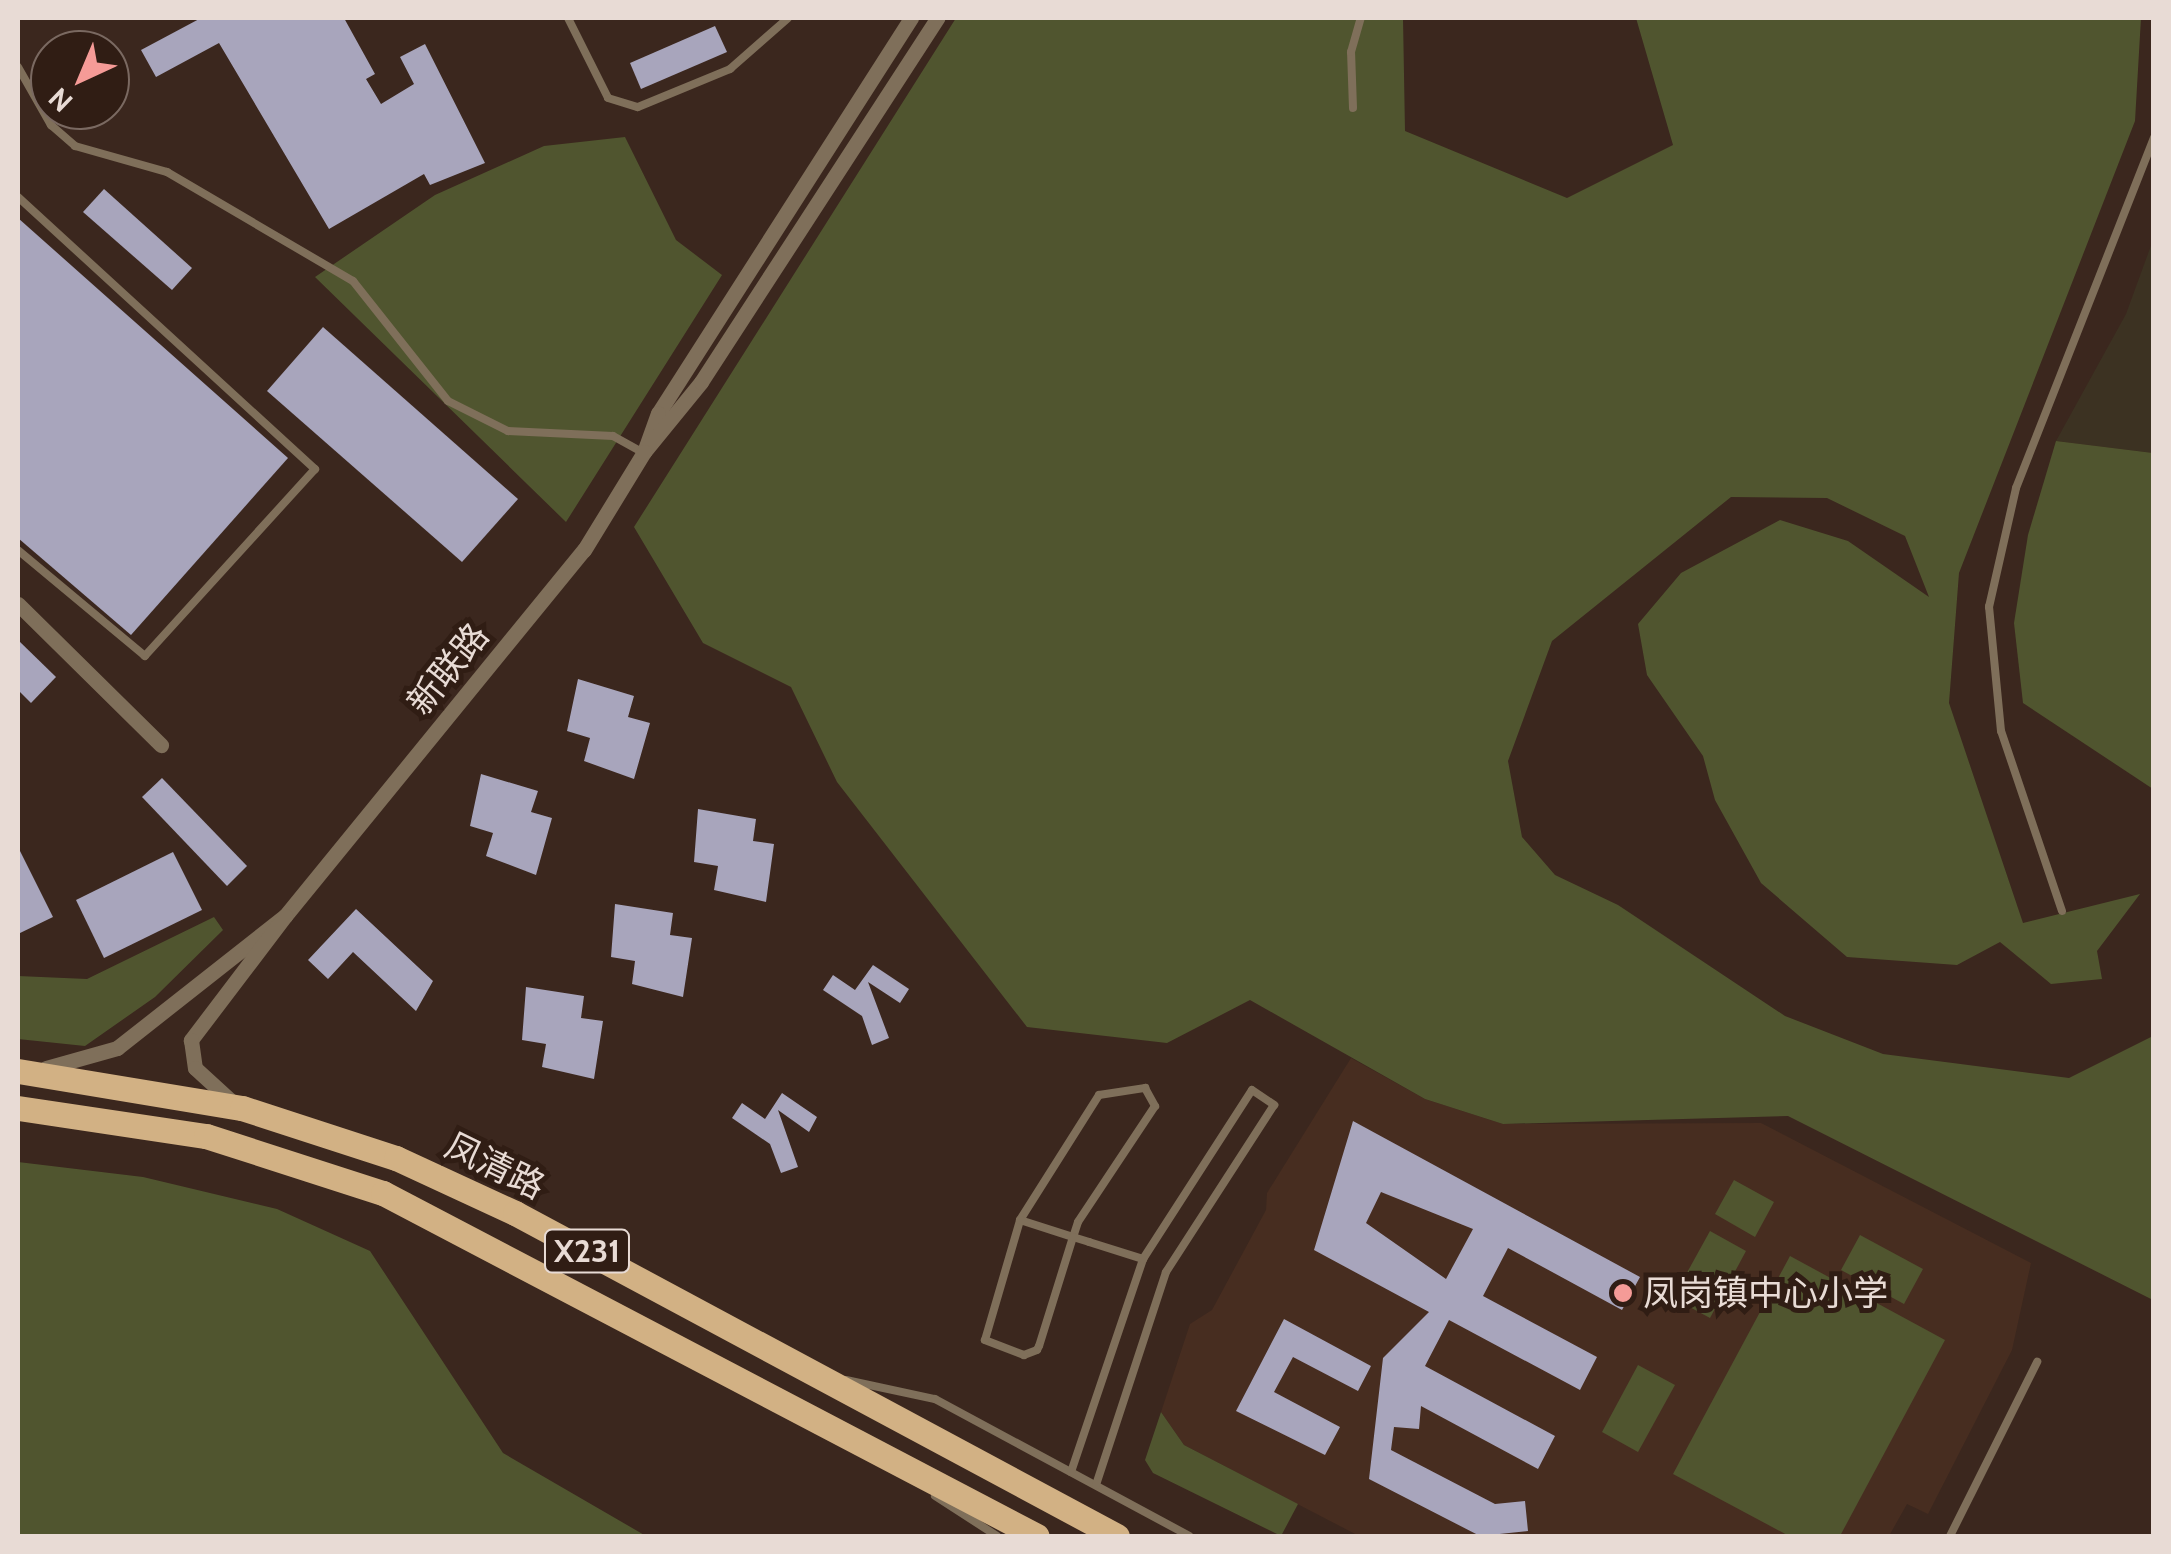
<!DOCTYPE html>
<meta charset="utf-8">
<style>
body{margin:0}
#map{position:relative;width:2171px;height:1554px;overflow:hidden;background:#3b271e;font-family:Cabin,"Noto Sans SC",sans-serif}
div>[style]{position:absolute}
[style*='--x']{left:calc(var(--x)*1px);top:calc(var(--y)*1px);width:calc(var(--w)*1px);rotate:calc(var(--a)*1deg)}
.industrial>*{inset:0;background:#3c3222}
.built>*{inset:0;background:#472d20}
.green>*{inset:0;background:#50552f}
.building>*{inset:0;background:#a8a5bc}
.lane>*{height:8px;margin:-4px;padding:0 4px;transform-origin:4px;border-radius:4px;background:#7f6f5a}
.street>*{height:15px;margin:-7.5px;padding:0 7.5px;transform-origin:7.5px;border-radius:7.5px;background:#7f6f5a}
.primary>*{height:25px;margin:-12.5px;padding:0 12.5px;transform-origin:12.5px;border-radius:12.5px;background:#d2b184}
.dots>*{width:28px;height:28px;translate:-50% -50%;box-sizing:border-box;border:5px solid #301d14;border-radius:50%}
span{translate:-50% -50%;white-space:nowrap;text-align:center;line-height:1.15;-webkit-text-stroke:10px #301d14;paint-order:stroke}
.shield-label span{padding:2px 8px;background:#301d14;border:2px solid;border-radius:8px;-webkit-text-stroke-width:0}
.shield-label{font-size:32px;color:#e8dbd5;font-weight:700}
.street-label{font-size:35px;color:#e8dbd5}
.poi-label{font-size:35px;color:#e8dbd5}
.left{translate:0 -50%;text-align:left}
.frame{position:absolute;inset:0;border:20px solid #e8dbd5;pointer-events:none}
.north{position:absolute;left:30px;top:30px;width:100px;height:100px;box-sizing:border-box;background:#301d14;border:2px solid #7a6961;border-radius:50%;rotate:224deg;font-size:28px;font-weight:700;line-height:40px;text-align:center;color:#e8dbd5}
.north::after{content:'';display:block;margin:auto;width:35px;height:45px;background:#f59b97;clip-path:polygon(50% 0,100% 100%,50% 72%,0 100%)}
</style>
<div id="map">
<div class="industrial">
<i style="clip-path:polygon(2153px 240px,2153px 453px,2056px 441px,2126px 314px)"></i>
</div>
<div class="built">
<i style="clip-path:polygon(1351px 1058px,1425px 1099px,1503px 1124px,1761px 1123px,2031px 1263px,2012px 1350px,1928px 1514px,1907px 1504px,1889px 1536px,1359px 1536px,1184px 1445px,1161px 1412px,1190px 1324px,1212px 1310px,1266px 1210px,1267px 1193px)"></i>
</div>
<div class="green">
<i style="clip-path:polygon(956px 18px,1403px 18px,1405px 131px,1567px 198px,1673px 145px,1636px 18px,2141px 18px,2135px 121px,1959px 573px,1949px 703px,2023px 923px,2140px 894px,2097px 951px,2102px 979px,2051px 984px,2000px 942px,1957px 965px,1847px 957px,1761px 883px,1715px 800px,1703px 756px,1647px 675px,1638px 624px,1681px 573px,1780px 520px,1848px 541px,1929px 597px,1905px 536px,1827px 498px,1731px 497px,1552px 641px,1508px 761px,1522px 837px,1555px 875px,1618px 905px,1785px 1016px,1883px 1054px,2069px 1078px,2153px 1036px,2153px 1300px,1788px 1116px,1503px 1124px,1425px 1099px,1250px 1000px,1167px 1043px,1027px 1027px,837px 782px,791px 687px,703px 643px,634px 527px)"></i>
<i style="clip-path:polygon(625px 137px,676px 240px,722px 275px,566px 522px,315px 277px,435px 195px,544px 146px)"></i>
<i style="clip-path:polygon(2056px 441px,2153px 453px,2153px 789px,2023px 703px,2014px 623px,2028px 535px)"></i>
<i style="clip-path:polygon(214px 917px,223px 930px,155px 997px,85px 1046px,18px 1039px,18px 976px,87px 979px)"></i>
<i style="clip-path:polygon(18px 1162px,143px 1177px,277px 1209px,370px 1251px,503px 1453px,646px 1536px,18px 1536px)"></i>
<i style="clip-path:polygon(1734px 1180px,1774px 1202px,1755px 1237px,1715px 1214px)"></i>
<i style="clip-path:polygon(1710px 1231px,1746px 1251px,1710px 1318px,1673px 1298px)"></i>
<i style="clip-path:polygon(1860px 1235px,1923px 1269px,1904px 1304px,1841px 1270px)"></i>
<i style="clip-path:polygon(1790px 1256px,1945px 1340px,1840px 1536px,1789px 1536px,1673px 1474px)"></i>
<i style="clip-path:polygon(1638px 1365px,1675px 1385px,1638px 1452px,1602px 1432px)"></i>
<i style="clip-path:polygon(1161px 1412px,1184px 1445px,1298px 1504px,1281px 1536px,1153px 1473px,1145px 1460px)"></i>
</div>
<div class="building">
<i style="clip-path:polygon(201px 18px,344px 18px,375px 74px,366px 79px,381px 104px,414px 84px,400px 57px,425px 44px,485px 163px,430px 185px,424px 174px,329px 229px,219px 43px,156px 77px,141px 50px)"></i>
<i style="clip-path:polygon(715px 26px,727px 52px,641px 89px,630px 63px)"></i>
<i style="clip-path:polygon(104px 189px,192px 268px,172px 290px,83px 212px)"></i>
<i style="clip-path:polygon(18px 218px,288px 458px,131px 635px,18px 538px)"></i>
<i style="clip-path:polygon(323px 327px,518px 499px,462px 562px,267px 391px)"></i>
<i style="clip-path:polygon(18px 640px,56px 677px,31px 703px,18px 690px)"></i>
<i style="clip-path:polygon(578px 679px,634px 696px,628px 717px,650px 723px,634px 779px,584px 761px,590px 738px,567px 731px)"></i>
<i style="clip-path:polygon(481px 774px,538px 791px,531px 812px,552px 818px,536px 875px,486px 856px,493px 833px,470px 826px)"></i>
<i style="clip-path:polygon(162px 778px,247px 866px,227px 886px,142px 797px)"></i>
<i style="clip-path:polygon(698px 809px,756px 819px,753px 841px,774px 844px,766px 902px,714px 890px,718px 866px,694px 862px)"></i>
<i style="clip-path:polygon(18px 847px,53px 917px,18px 934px)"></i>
<i style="clip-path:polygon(173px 852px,202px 910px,104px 958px,76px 900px)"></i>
<i style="clip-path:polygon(615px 904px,673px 913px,670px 935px,692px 938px,683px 997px,632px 984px,635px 961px,611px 957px)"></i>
<i style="clip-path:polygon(356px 909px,433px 981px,416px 1011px,353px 952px,328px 979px,308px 960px)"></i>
<i style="clip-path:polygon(873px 965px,909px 989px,900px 1003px,868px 982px,889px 1038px,872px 1045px,862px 1016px,823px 990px,833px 975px,855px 990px)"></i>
<i style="clip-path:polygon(526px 987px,584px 996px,581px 1018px,603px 1021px,594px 1079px,542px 1067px,546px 1044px,522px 1040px)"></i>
<i style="clip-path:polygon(782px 1093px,817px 1117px,809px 1132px,778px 1110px,798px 1167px,781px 1173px,770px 1144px,732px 1118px,742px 1103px,765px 1119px)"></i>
<i style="clip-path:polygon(evenodd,1353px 1121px,1640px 1277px,1622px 1310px,1508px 1248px,1483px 1296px,1597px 1357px,1580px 1390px,1449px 1320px,1425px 1366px,1555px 1436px,1538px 1469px,1421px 1406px,1419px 1429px,1394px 1427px,1391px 1450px,1495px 1504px,1525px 1501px,1528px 1531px,1480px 1536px,1369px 1479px,1383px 1358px,1429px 1312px,1314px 1250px,1353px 1121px,1381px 1192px,1473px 1229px,1446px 1279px,1366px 1223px,1381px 1192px)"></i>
<i style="clip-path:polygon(1284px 1319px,1371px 1366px,1358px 1391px,1293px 1357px,1274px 1392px,1340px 1427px,1325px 1455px,1236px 1411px)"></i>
</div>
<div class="lane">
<i style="--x:568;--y:18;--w:89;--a:63.4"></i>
<i style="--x:608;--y:98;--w:31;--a:17"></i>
<i style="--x:638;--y:107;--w:100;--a:-22.4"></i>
<i style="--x:730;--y:69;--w:77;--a:-41.3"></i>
<i style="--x:18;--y:67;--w:67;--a:60.4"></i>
<i style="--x:51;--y:125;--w:32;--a:41"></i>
<i style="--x:75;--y:146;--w:96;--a:15.8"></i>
<i style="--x:167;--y:172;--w:216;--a:30.4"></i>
<i style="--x:353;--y:281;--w:153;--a:51.6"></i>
<i style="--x:448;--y:401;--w:67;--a:26.6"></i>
<i style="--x:508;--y:431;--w:105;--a:2.7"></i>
<i style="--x:613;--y:436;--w:33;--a:29"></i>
<i style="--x:1353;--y:108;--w:56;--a:-92"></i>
<i style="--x:1351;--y:52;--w:35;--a:-74"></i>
<i style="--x:18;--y:197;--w:403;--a:42.5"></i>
<i style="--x:315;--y:469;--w:253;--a:132.3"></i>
<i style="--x:145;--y:656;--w:165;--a:-140.2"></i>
<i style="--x:2062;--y:911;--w:190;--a:-108.7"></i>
<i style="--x:2001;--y:731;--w:125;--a:-95.5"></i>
<i style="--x:1989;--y:607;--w:122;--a:-77.2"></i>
<i style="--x:2016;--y:488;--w:377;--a:-68.5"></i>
<i style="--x:1020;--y:1220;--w:148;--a:-57.7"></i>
<i style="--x:1099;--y:1095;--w:47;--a:-8.7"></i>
<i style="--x:1145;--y:1088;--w:21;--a:61"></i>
<i style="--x:1155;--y:1106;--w:139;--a:123.6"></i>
<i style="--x:1078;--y:1222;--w:16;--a:108"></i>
<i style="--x:1073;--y:1237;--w:114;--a:107.3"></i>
<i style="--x:1039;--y:1346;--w:4;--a:117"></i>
<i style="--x:1037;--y:1350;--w:14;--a:159"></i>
<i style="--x:1024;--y:1355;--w:42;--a:-159"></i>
<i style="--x:985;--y:1340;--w:125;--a:-73.7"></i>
<i style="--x:1020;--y:1220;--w:56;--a:17.8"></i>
<i style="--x:1073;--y:1237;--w:17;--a:17"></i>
<i style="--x:1089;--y:1242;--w:57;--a:17.5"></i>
<i style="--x:846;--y:1380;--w:91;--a:12.1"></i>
<i style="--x:935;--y:1399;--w:289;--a:28.3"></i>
<i style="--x:1071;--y:1472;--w:225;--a:-71.3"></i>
<i style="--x:1143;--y:1259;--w:201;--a:-57.2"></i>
<i style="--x:1252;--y:1090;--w:27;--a:34"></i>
<i style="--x:1274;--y:1105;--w:199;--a:122.9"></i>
<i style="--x:1166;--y:1272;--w:224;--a:108.2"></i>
<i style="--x:935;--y:1496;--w:74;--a:32.8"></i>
<i style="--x:1950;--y:1536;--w:195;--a:-63.4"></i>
</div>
<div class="street">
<i style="--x:911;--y:18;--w:469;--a:122.6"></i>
<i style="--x:658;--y:413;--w:41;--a:109.7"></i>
<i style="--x:644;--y:452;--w:90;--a:-50.8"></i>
<i style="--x:701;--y:382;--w:434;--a:-57"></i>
<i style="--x:18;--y:604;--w:201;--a:44.6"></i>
<i style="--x:285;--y:916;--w:473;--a:-50.8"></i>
<i style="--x:584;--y:550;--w:115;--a:-58.5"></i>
<i style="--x:46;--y:1068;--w:74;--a:-15.7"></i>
<i style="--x:117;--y:1048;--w:214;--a:-38.2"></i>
<i style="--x:285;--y:916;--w:156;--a:127.2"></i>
<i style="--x:191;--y:1040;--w:28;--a:82"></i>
<i style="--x:195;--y:1068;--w:47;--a:42.4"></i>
</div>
<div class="primary">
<i style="--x:18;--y:1071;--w:227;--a:9.4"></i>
<i style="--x:242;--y:1108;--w:162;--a:18"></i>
<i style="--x:396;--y:1158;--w:131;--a:24.8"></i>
<i style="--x:515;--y:1213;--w:683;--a:28.22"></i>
<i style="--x:18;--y:1108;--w:190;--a:8.5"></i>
<i style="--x:206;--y:1136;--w:186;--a:17.9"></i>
<i style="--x:383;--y:1193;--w:738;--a:27.68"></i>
</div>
<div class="dots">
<i style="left:1623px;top:1293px;background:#f59b97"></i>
</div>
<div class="shield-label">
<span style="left:587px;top:1251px">X231</span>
</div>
<div class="street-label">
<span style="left:448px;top:669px;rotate:-51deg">新联路</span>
<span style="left:495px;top:1166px;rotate:26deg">凤清路</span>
</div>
<div class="poi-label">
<span class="left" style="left:1643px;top:1293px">凤岗镇中心小学</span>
</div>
<div class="frame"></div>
<div class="north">N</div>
</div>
